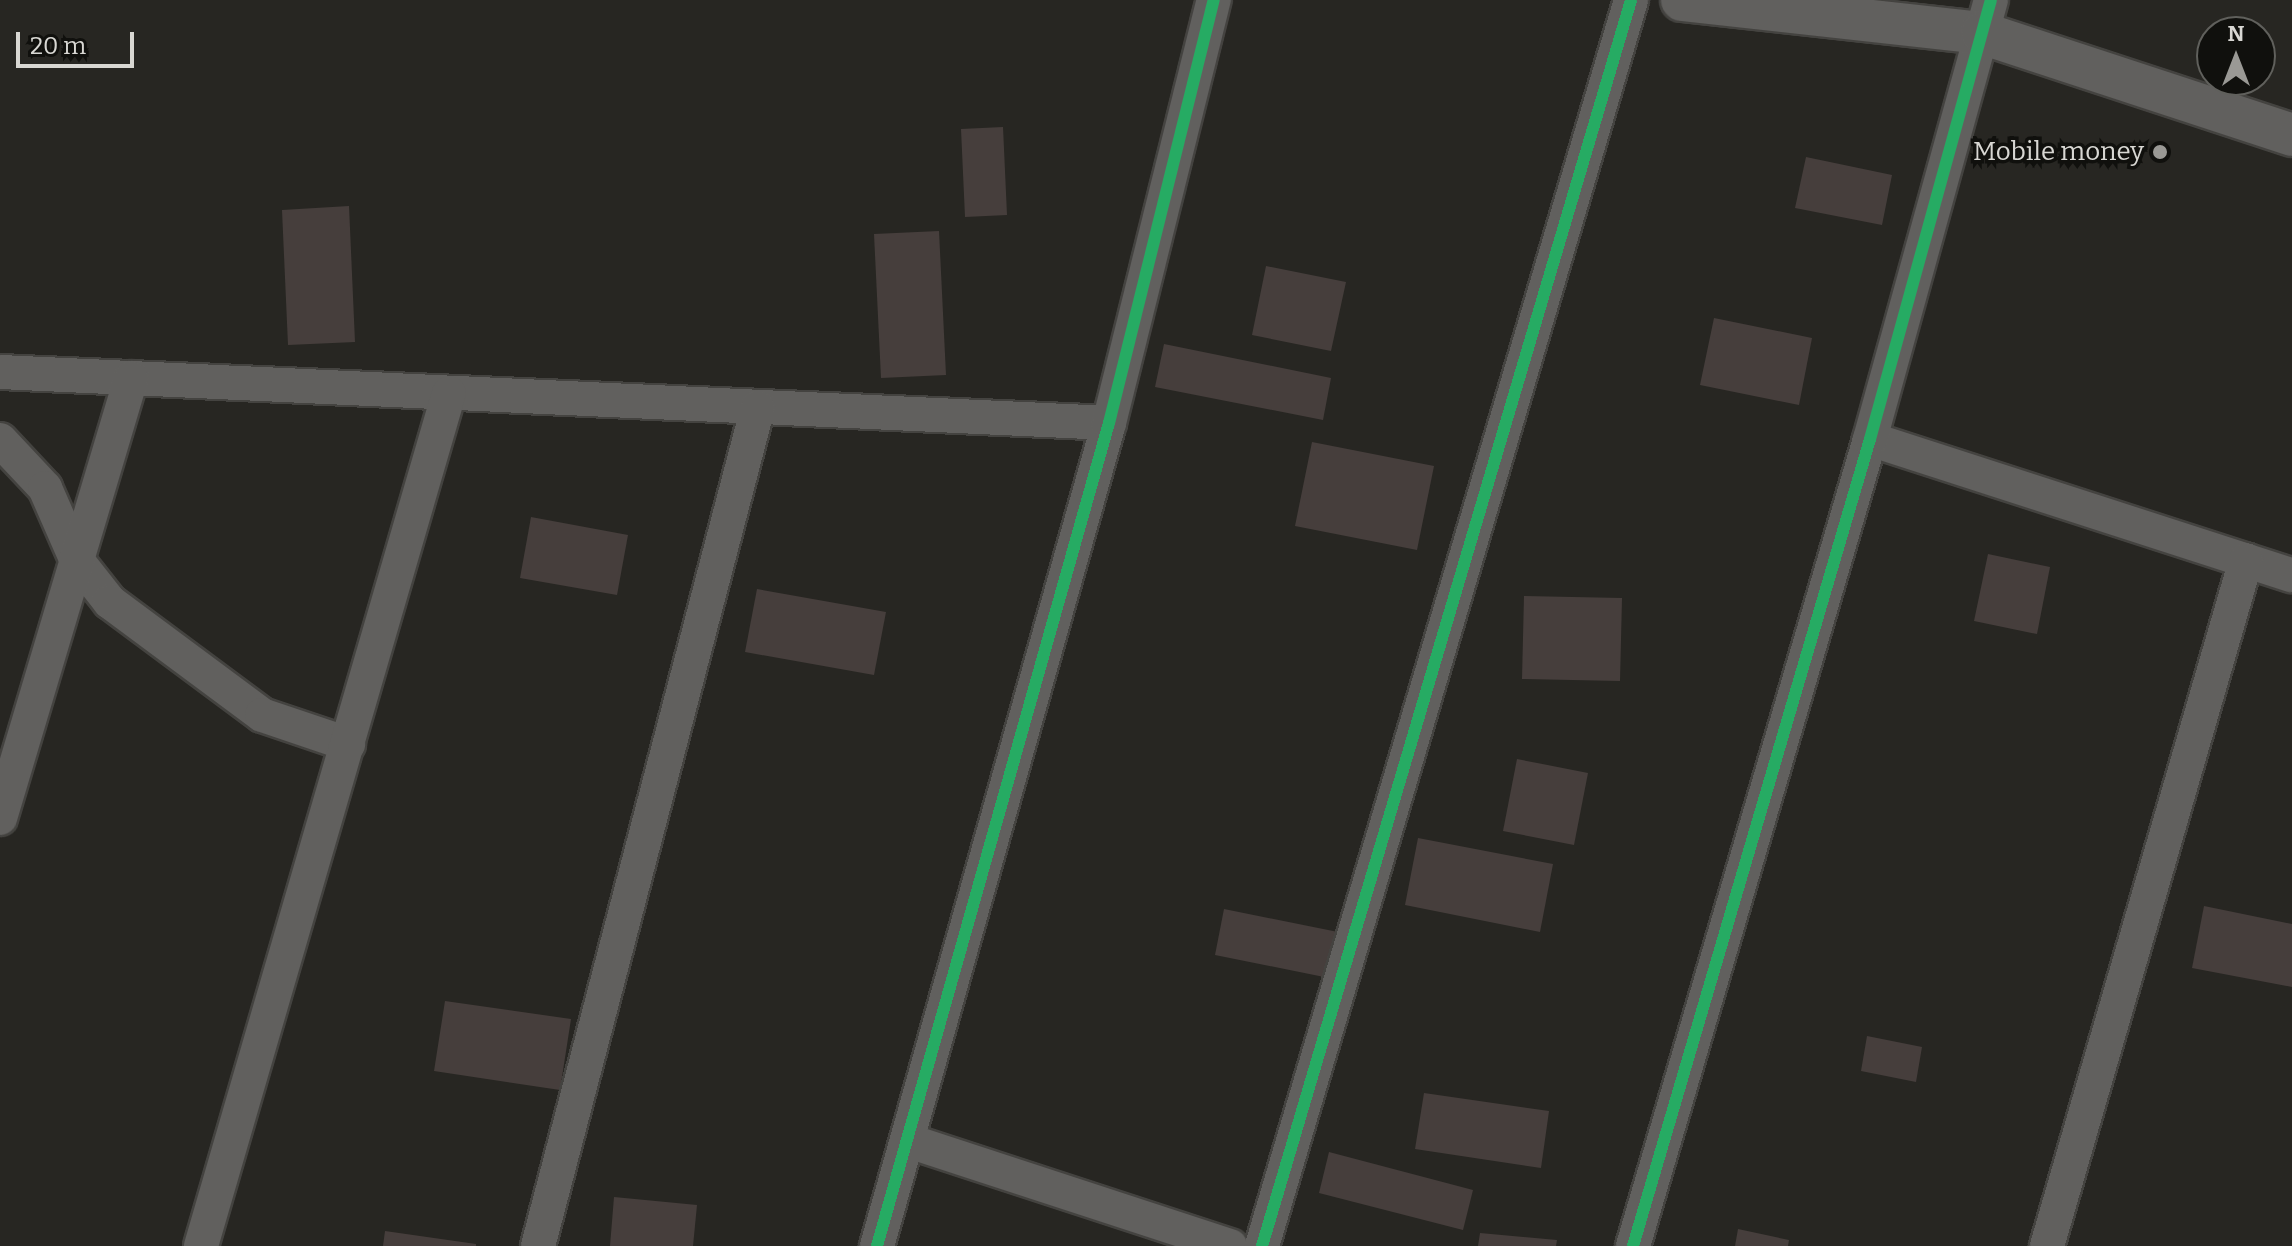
<!DOCTYPE html>
<style>
body{margin:0}
#map{position:relative;width:2292px;height:1246px;overflow:hidden;background:#272622;font-family:Bitter,serif}
div>[style]{position:absolute}
[style*='--x']{left:calc(var(--x)*1px);top:calc(var(--y)*1px);width:calc(var(--w)*1px);rotate:calc(var(--a)*1deg)}
.building>*{inset:0;background:#463e3c}
.roads{filter:drop-shadow(2px 0 #444340) drop-shadow(-2px 0 #444340) drop-shadow(0 2px #444340) drop-shadow(0 -2px #444340)}
.minor>*{height:34px;margin:-17px;padding:0 17px;transform-origin:17px;border-radius:17px;background:#61605e}
.tertiary>*{height:42px;margin:-21px;padding:0 21px;transform-origin:21px;border-radius:21px;background:#61605e}
.cycleway>*{height:12px;margin:-6px;padding:0 6px;transform-origin:6px;border-radius:6px;background:#26ab63}
.dots>*{width:22px;height:22px;translate:-50% -50%;box-sizing:border-box;border:4px solid #10100d;border-radius:50%}
span{translate:-50% -50%;white-space:nowrap;text-align:center;line-height:1.15;-webkit-text-stroke:7px #10100d;paint-order:stroke}
.poi-label{font-size:26px;color:#d8d7d3}
.right{translate:-100% -50%;text-align:right}
.north{position:absolute;left:2196px;top:16px;width:80px;height:80px;box-sizing:border-box;background:#10100d;border:2px solid #60605c;border-radius:50%;rotate:0deg;font-size:22px;font-weight:700;line-height:32px;text-align:center;color:#d8d7d3}
.north::after{content:'';display:block;margin:auto;width:28px;height:36px;background:#9a9995;clip-path:polygon(50% 0,100% 100%,50% 72%,0 100%)}
.scale{position:absolute;left:16px;top:32px;width:118px;height:36px;box-sizing:border-box;border:4px solid #d8d7d3;border-top:0;padding-left:10px;font-size:24px;line-height:28px;white-space:nowrap;color:#d8d7d3;-webkit-text-stroke:6px #10100d;paint-order:stroke}
</style>
<div id="map">
<div class="building">
<i style="clip-path:polygon(1003px 127px,1007px 215px,965px 217px,961px 129px)"></i>
<i style="clip-path:polygon(1806px 157px,1892px 175px,1882px 225px,1795px 208px)"></i>
<i style="clip-path:polygon(349px 206px,355px 342px,288px 345px,282px 210px)"></i>
<i style="clip-path:polygon(939px 231px,946px 375px,881px 378px,874px 234px)"></i>
<i style="clip-path:polygon(1266px 266px,1346px 282px,1331px 351px,1252px 335px)"></i>
<i style="clip-path:polygon(1714px 318px,1812px 338px,1799px 405px,1700px 385px)"></i>
<i style="clip-path:polygon(1164px 344px,1331px 378px,1323px 420px,1155px 387px)"></i>
<i style="clip-path:polygon(1312px 442px,1434px 466px,1417px 550px,1295px 526px)"></i>
<i style="clip-path:polygon(531px 517px,628px 535px,617px 595px,520px 578px)"></i>
<i style="clip-path:polygon(1988px 554px,2050px 567px,2037px 634px,1974px 621px)"></i>
<i style="clip-path:polygon(757px 589px,886px 612px,874px 675px,745px 652px)"></i>
<i style="clip-path:polygon(1524px 596px,1622px 598px,1620px 681px,1522px 679px)"></i>
<i style="clip-path:polygon(1517px 759px,1588px 773px,1574px 845px,1503px 831px)"></i>
<i style="clip-path:polygon(1418px 838px,1553px 864px,1540px 932px,1405px 905px)"></i>
<i style="clip-path:polygon(2204px 906px,2292px 924px,2292px 987px,2192px 968px)"></i>
<i style="clip-path:polygon(1224px 909px,1338px 932px,1329px 978px,1215px 955px)"></i>
<i style="clip-path:polygon(445px 1001px,571px 1019px,560px 1090px,434px 1071px)"></i>
<i style="clip-path:polygon(1867px 1036px,1922px 1047px,1916px 1082px,1861px 1071px)"></i>
<i style="clip-path:polygon(1424px 1093px,1549px 1111px,1541px 1168px,1415px 1149px)"></i>
<i style="clip-path:polygon(1329px 1152px,1473px 1190px,1463px 1230px,1319px 1193px)"></i>
<i style="clip-path:polygon(614px 1197px,697px 1205px,693px 1246px,610px 1246px)"></i>
<i style="clip-path:polygon(1738px 1229px,1789px 1240px,1788px 1246px,1735px 1246px)"></i>
<i style="clip-path:polygon(385px 1231px,476px 1244px,476px 1246px,383px 1246px)"></i>
<i style="clip-path:polygon(1480px 1233px,1557px 1240px,1556px 1246px,1478px 1246px)"></i>
</div>
<div class="roads">
<div class="minor">
<i style="--x:0;--y:372;--w:1110;--a:2.63"></i>
<i style="--x:1870;--y:439;--w:443;--a:17.9"></i>
<i style="--x:0;--y:440;--w:66;--a:46.8"></i>
<i style="--x:45;--y:488;--w:77;--a:66.4"></i>
<i style="--x:76;--y:559;--w:55;--a:51.7"></i>
<i style="--x:110;--y:602;--w:189;--a:36.6"></i>
<i style="--x:262;--y:715;--w:91;--a:18.6"></i>
<i style="--x:0;--y:818;--w:459;--a:-73.4"></i>
<i style="--x:909;--y:1141;--w:338;--a:18.1"></i>
<i style="--x:201;--y:1246;--w:888;--a:-73.79"></i>
<i style="--x:538;--y:1246;--w:867;--a:-75.31"></i>
<i style="--x:877;--y:1246;--w:855;--a:-74.26"></i>
<i style="--x:1109;--y:423;--w:436;--a:-76.1"></i>
<i style="--x:1262;--y:1246;--w:1299;--a:-73.5"></i>
<i style="--x:1633;--y:1246;--w:841;--a:-73.63"></i>
<i style="--x:1870;--y:439;--w:455;--a:-74.6"></i>
<i style="--x:2047;--y:1246;--w:714;--a:-73.82"></i>
</div>
<div class="tertiary">
<i style="--x:1682;--y:0;--w:302;--a:6.3"></i>
<i style="--x:1982;--y:33;--w:326;--a:18.2"></i>
</div>
</div>
<div class="cycleway">
<i style="--x:877;--y:1246;--w:855;--a:-74.26"></i>
<i style="--x:1109;--y:423;--w:436;--a:-76.1"></i>
<i style="--x:1262;--y:1246;--w:1299;--a:-73.5"></i>
<i style="--x:1633;--y:1246;--w:841;--a:-73.63"></i>
<i style="--x:1870;--y:439;--w:455;--a:-74.6"></i>
</div>
<div class="dots">
<i style="left:2160px;top:152px;background:#9a9995"></i>
</div>
<div class="poi-label">
<span class="right" style="left:2144px;top:152px">Mobile money</span>
</div>
<div class="north">N</div>
<div class="scale">20 m</div>
</div>
